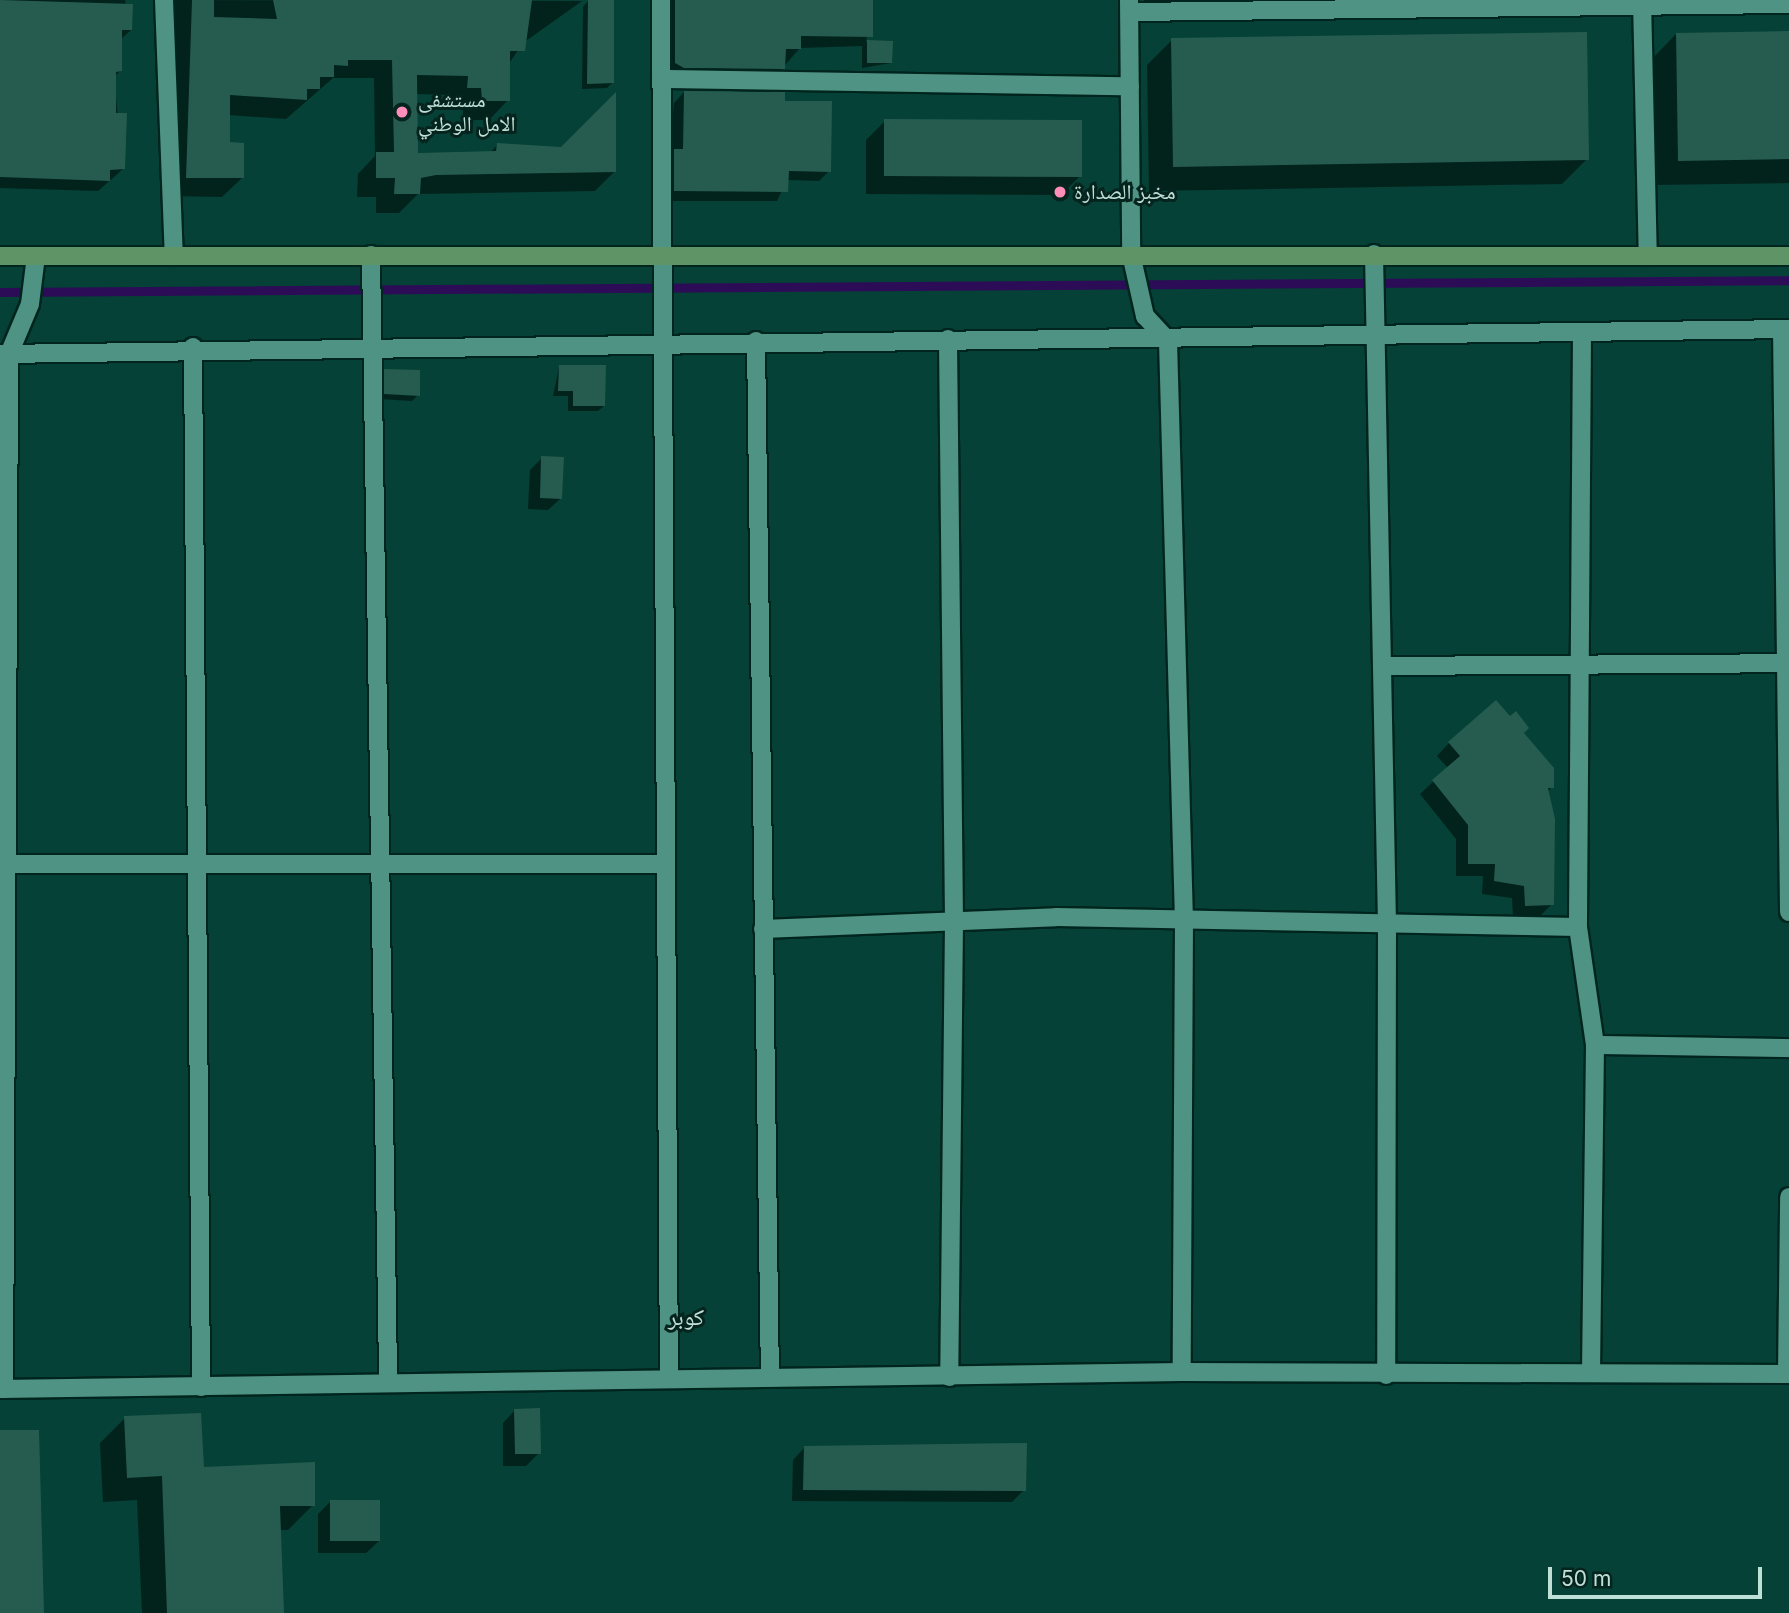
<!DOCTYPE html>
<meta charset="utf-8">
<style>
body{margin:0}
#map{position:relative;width:1789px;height:1613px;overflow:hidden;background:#054136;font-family:Inter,"Noto Naskh Arabic",sans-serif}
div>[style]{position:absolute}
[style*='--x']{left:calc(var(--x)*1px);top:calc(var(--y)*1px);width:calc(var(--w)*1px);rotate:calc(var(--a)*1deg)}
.shadow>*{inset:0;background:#0007}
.stream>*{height:9px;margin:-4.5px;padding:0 4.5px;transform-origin:4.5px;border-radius:4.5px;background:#2d0c57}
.building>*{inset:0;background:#265c50}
.roads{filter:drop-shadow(2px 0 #00251e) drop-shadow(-2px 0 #00251e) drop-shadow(0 2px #00251e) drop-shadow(0 -2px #00251e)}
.street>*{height:18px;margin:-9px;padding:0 9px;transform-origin:9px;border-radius:9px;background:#4e9383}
.secondary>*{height:18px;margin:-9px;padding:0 9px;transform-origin:9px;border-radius:9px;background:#5f9466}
.dots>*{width:19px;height:19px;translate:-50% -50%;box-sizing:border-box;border:4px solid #06241e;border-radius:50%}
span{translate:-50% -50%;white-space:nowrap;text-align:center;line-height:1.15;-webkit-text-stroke:6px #06241e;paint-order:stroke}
.poi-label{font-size:21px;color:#bfe0d7}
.left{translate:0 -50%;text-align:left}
.neighbourhood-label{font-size:23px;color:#bfe0d7}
.scale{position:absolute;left:1548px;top:1567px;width:214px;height:32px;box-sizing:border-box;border:4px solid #bfe0d7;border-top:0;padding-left:9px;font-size:21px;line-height:24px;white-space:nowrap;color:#bfe0d7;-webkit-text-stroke:5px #06241e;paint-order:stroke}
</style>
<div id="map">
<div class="shadow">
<i style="clip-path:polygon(0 0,125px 0,131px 30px,120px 40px,120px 71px,114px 77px,123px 169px,98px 191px,0 188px)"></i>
<i style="clip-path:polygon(170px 0,582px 1px,523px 43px,508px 65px,508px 100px,489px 120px,463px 120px,463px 107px,449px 107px,449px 95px,416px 94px,417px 155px,490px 153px,497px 145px,614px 172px,595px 191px,418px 194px,399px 213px,376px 213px,376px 197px,357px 197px,358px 174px,375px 156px,374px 78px,333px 78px,286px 119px,228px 115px,228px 144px,242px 178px,222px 197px,168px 196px)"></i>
<i style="clip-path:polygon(663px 0,872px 0,866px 42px,891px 43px,891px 63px,862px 68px,862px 46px,800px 48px,771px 81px,664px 75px)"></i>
<i style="clip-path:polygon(1144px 0,1261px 0,1144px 3px)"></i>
<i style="clip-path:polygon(588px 1px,612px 83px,607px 88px,582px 89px,583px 7px)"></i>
<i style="clip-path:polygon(1789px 33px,1789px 183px,1653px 185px,1651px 60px,1676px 34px)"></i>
<i style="clip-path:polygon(1172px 40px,1587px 159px,1562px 184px,1149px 191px,1147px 65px)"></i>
<i style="clip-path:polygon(684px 92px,783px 103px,829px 171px,819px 181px,787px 180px,777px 201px,665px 201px,674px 103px)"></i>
<i style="clip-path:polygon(885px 121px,1080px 176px,1061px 195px,866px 194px,866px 140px)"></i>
<i style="clip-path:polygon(559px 367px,604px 406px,598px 411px,568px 411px,568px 396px,553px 396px)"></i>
<i style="clip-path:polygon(385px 371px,418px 395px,412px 401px,379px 399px)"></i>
<i style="clip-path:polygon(542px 458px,561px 498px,548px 510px,528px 509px,530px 470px)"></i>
<i style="clip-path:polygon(1522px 733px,1552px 787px,1547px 792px,1552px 904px,1539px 917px,1513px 918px,1512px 898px,1482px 894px,1483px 876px,1456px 876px,1456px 839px,1420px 794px,1448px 768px,1437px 756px,1449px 743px)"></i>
<i style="clip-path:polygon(515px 1410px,539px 1453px,526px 1466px,503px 1466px,503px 1423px)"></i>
<i style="clip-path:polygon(125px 1418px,202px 1469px,313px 1505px,288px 1530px,279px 1530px,282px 1613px,142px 1613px,137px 1500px,103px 1502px,100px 1443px)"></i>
<i style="clip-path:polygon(805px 1447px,1024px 1490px,1012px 1502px,792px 1501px,793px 1460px)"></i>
<i style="clip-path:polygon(330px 1502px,379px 1541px,366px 1553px,318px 1553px,318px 1514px)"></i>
</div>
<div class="stream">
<i style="--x:0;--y:292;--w:1789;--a:-0.38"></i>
</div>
<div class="building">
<i style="clip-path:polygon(0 0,133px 4px,132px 30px,122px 30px,122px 71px,116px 72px,116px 113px,127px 113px,125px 169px,110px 170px,110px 181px,0 177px)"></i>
<i style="clip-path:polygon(192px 0,214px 0,214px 17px,277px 19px,273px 0,532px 0,525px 51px,510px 51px,510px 101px,482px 101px,481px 88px,467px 88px,468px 76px,417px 75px,418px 153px,496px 151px,497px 143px,561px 147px,616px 92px,616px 172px,436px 175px,421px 178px,420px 194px,394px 194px,395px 178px,376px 178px,376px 152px,394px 152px,392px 60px,348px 60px,348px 66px,334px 65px,334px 77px,320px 77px,320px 89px,307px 89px,307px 100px,230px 95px,230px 142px,244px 143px,244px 178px,186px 178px)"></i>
<i style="clip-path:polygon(588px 0,614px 0,614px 83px,587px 84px)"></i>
<i style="clip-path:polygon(675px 0,873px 0,873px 37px,801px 36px,801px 49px,786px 49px,785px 69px,684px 68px,675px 63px)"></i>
<i style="clip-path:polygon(1789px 31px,1789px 159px,1678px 161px,1676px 33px)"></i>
<i style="clip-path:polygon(1587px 32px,1589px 160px,1173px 167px,1171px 38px)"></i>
<i style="clip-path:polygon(867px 40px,893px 41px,892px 63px,867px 63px)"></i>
<i style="clip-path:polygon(684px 91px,785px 92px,785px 101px,832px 101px,831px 172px,789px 171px,788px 192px,674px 191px,674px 149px,683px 149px)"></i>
<i style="clip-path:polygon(884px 119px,1082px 120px,1082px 177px,884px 176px)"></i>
<i style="clip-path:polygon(559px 365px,606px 365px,605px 406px,573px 406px,573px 391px,558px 391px)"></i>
<i style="clip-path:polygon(384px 369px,420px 370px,420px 396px,384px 394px)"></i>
<i style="clip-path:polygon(541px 456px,564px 457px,562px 499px,540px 498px)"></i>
<i style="clip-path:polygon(1496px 700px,1510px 716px,1516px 711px,1529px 728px,1524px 733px,1554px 768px,1554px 788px,1548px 788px,1555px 819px,1554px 905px,1525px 906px,1524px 886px,1494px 881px,1495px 864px,1468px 864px,1468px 825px,1432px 780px,1460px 756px,1448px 742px)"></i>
<i style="clip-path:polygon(540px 1408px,541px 1454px,515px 1454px,514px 1409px)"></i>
<i style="clip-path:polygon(201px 1413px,204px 1467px,315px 1462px,315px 1506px,280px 1506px,284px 1613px,167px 1613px,162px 1476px,127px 1478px,124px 1416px)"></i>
<i style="clip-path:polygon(0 1430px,39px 1430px,44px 1613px,0 1613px)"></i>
<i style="clip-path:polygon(1027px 1443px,1026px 1491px,803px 1490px,804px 1446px)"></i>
<i style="clip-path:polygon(330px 1500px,380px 1500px,380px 1541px,330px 1541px)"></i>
</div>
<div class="roads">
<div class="street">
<i style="--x:164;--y:0;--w:256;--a:87.8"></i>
<i style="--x:661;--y:0;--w:1379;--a:89.67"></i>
<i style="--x:1129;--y:0;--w:254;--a:89.5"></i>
<i style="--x:1131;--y:254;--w:64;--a:77.3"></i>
<i style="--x:1145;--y:316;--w:34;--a:47"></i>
<i style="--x:1168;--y:341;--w:579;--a:88.42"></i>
<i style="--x:1184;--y:920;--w:452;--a:90.3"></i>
<i style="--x:1642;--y:0;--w:256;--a:88.7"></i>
<i style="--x:1130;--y:12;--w:659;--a:-0.7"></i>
<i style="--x:661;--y:79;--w:469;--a:0.9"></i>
<i style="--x:1374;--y:254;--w:669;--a:88.89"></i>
<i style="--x:1387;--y:923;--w:452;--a:90.1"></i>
<i style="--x:371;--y:255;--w:1125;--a:89.13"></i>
<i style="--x:1782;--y:329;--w:583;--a:89.31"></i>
<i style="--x:1582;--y:332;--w:595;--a:90.39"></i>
<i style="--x:1578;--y:927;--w:119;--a:81.8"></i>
<i style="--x:1595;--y:1045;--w:326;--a:90.7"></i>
<i style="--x:948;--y:339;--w:582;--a:89.41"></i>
<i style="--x:954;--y:921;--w:456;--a:90.6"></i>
<i style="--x:756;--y:341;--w:1036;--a:89.23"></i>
<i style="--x:193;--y:347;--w:1040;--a:89.56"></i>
<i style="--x:0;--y:354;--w:1789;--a:-0.8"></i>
<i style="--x:1384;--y:666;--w:404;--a:-0.4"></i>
<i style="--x:0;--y:864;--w:661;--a:0"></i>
<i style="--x:763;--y:929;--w:293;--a:-2.3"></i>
<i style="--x:1056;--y:917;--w:522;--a:1.1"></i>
<i style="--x:1595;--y:1045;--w:194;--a:0.9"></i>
<i style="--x:1787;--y:1373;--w:176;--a:-89.3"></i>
<i style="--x:0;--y:1389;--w:1182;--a:-0.82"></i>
<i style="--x:1182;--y:1372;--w:607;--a:0.19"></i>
<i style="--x:4;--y:1389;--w:1035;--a:-89.72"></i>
<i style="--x:9;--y:354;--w:54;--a:-67.2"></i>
<i style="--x:30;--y:304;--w:48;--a:-82.9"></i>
</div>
<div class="secondary">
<i style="--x:0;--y:256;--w:1789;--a:0"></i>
</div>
</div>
<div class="dots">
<i style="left:402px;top:112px;background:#ff8eb9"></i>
<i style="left:1060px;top:192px;background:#ff8eb9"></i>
</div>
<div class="poi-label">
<span class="left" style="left:418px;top:112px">مستشفى<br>الامل الوطني</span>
<span class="left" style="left:1074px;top:192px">مخبز الصدارة</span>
</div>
<div class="neighbourhood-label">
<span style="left:686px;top:1317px">كوبر</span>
</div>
<div class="scale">50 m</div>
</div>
